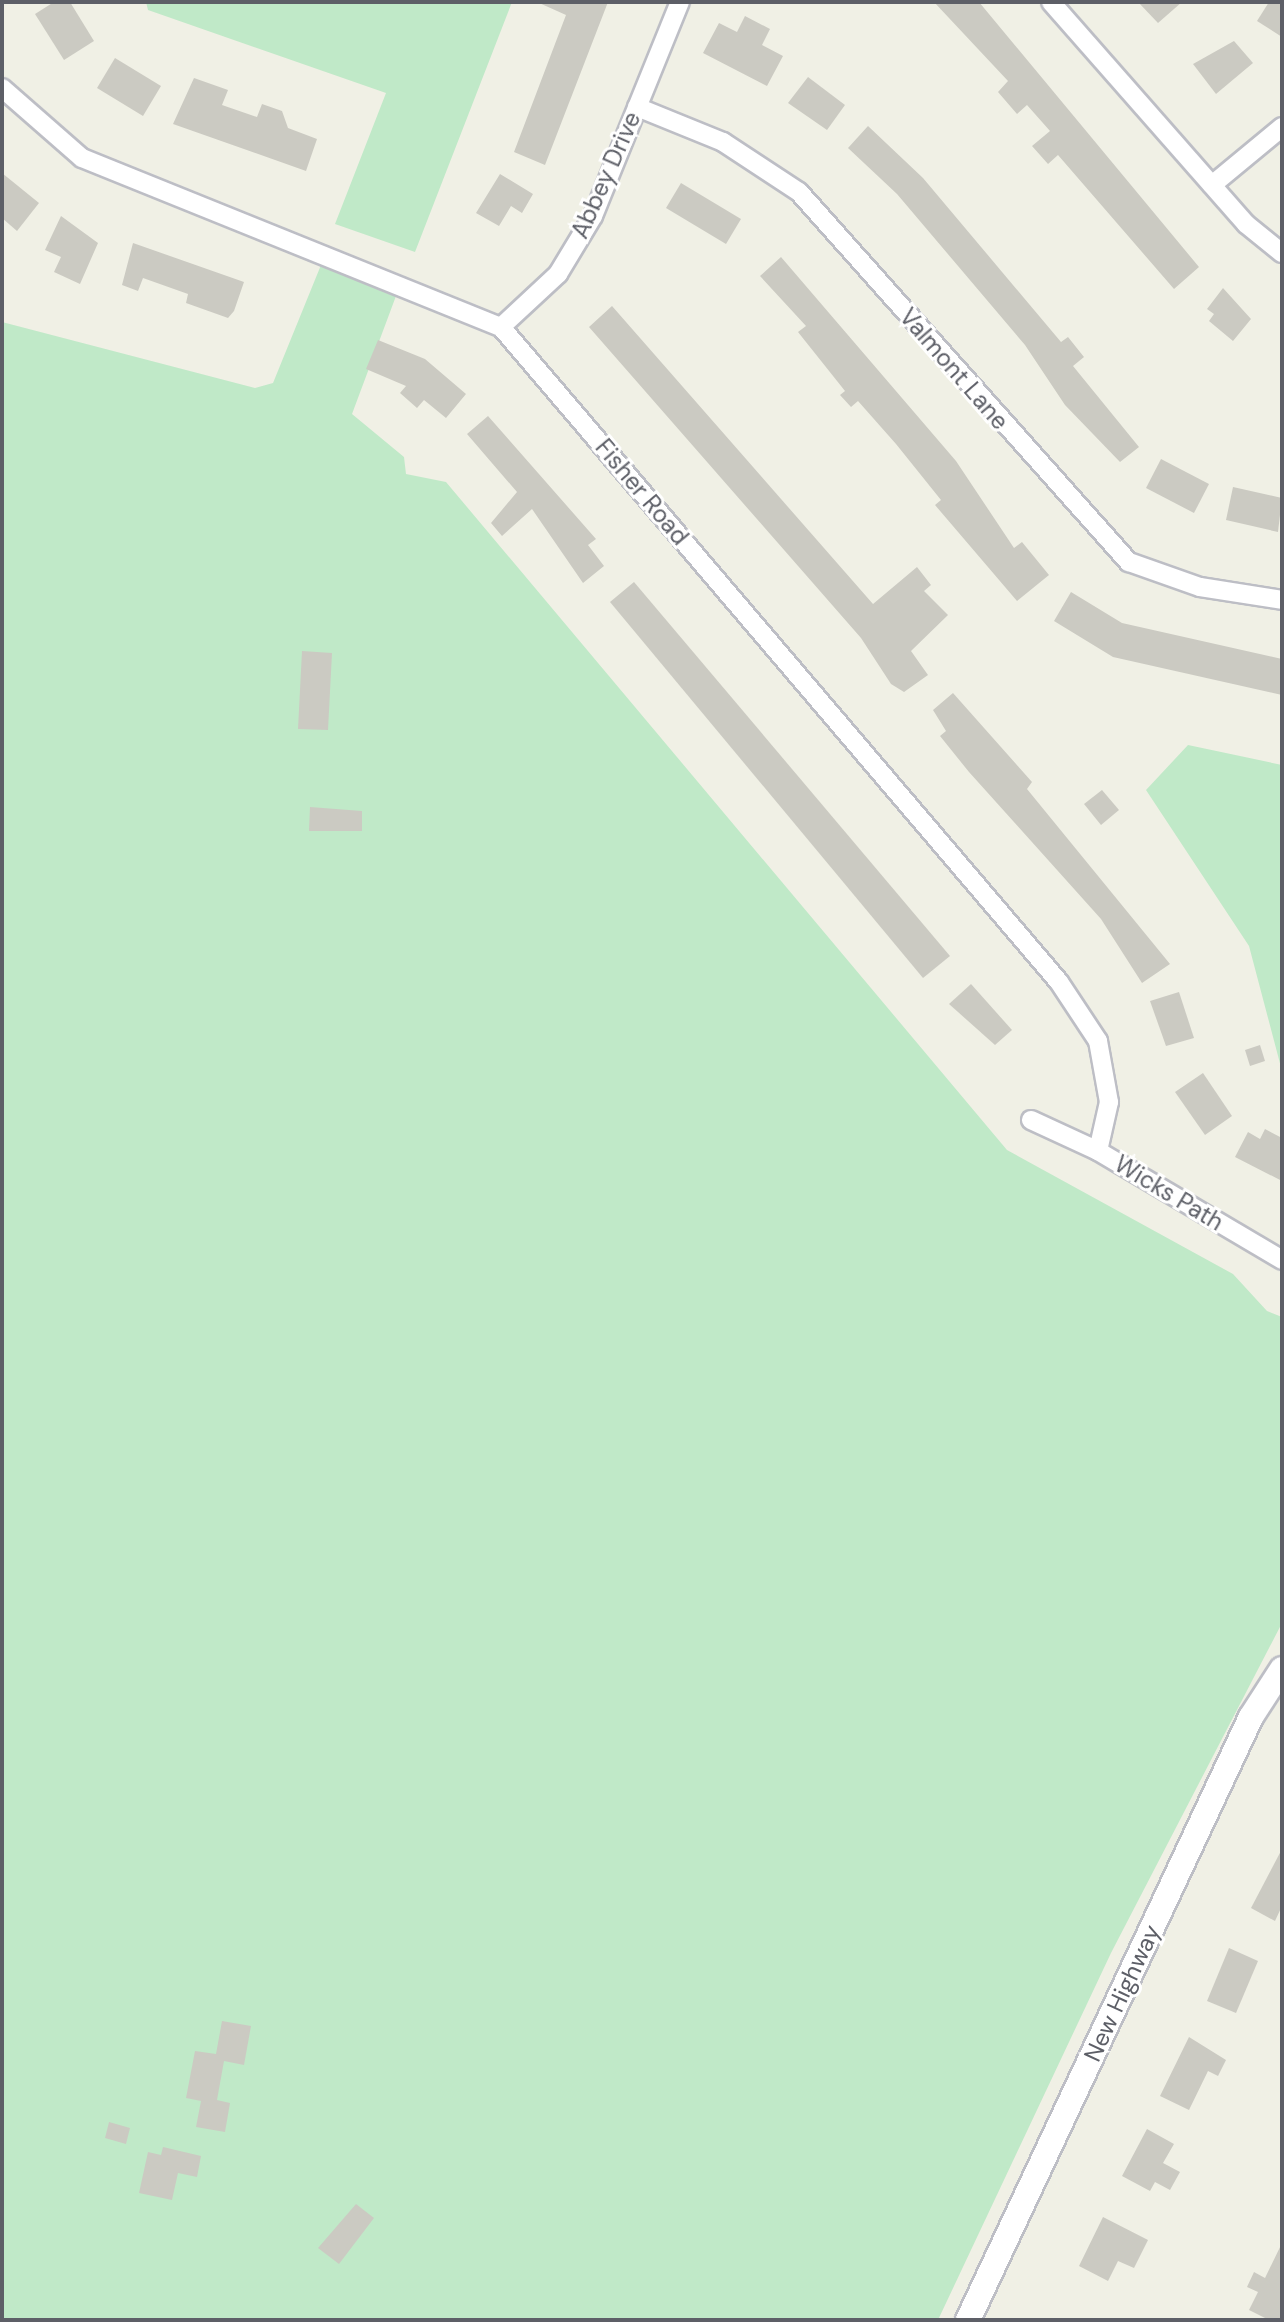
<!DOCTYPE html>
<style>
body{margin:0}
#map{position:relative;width:1284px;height:2322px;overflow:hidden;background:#f0f0e5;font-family:"DM Sans",sans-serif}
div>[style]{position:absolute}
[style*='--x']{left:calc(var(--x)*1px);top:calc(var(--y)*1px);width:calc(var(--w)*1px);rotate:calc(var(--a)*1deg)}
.green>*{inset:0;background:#c0e9c8}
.building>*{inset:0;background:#cbcac2}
.roads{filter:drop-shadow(2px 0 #bdbec5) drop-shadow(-2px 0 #bdbec5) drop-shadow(0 2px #bdbec5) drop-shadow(0 -2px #bdbec5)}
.minor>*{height:18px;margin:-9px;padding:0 9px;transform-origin:9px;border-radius:9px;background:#fff}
.tertiary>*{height:24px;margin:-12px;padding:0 12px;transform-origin:12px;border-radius:12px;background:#fff}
span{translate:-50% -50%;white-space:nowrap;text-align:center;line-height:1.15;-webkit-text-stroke:6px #fff;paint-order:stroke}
.street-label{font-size:24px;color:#5d5f67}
.frame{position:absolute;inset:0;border:4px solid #5d5f67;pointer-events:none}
</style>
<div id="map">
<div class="green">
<i style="clip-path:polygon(146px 2px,512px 2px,415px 252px,335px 224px,386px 93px,148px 10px)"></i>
<i style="clip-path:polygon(321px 265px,396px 296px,352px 414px,404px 457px,406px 474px,446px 482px,1007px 1150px,1233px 1274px,1267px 1311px,1282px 1317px,1282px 1623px,1111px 1953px,938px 2320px,2px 2320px,2px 322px,255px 388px,273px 383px)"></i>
<i style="clip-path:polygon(1188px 745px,1282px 765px,1282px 1071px,1249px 946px,1146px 790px)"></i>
</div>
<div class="building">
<i style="clip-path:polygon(54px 2px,70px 2px,94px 41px,64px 60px,35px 14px)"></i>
<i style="clip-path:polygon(608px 2px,545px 165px,514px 152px,566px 15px,537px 2px)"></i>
<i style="clip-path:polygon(934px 2px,979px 2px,1199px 267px,1174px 289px,1058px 155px,1048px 164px,1032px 146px,1050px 131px,1027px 105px,1017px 114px,998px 92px,1008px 81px)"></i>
<i style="clip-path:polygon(1138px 2px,1182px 2px,1158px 23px)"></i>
<i style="clip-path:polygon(1269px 2px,1282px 2px,1282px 37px,1257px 21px)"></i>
<i style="clip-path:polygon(745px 16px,770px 29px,762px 45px,783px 56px,767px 86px,703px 53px,719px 23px,737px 32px)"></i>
<i style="clip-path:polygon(1234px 41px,1253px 63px,1216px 94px,1193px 64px)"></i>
<i style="clip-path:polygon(115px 58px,161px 86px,143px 116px,97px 88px)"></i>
<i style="clip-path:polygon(808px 77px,845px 105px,827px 130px,788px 103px)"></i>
<i style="clip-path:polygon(194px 78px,228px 90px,222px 105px,257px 117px,262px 104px,282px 111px,288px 128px,317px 139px,306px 171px,173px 124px)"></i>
<i style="clip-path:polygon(868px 126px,923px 178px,1061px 342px,1068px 337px,1084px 357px,1073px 366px,1139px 447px,1120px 462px,1065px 405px,1025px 345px,897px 194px,848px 148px)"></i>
<i style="clip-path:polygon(2px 173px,39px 203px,17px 231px,2px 218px)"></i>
<i style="clip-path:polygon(500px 174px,533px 194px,522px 213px,511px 206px,499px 226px,476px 213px)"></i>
<i style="clip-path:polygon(681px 183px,741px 219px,726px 244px,666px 208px)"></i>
<i style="clip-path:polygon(61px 216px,98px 243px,80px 284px,54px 272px,61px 257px,45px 250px)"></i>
<i style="clip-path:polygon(133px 243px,244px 282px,234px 311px,228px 318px,186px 303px,188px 294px,143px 278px,138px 291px,122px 285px)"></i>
<i style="clip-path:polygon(781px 257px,956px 461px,1014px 548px,1022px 542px,1049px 575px,1017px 601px,935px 505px,941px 500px,896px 444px,858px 401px,851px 407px,840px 395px,845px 391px,798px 332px,806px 326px,760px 276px)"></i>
<i style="clip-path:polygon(1223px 288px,1251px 319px,1233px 341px,1209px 321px,1214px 314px,1207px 309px)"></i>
<i style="clip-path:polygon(612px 306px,873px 604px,917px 567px,931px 585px,924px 591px,948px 615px,911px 651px,928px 675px,904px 692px,891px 684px,861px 638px,589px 327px)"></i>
<i style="clip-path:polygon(378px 340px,425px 359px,466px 394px,446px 418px,424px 400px,417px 408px,400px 393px,406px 386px,366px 369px)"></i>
<i style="clip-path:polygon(488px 416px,596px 539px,588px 545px,604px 566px,583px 583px,532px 509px,502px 536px,491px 523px,517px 492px,467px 434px)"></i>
<i style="clip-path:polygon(1161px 459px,1209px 484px,1194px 513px,1146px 488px)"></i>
<i style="clip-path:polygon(1233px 487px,1282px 498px,1278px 532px,1226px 520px)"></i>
<i style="clip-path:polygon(634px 582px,950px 956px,923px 978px,610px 602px)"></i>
<i style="clip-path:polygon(1071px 592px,1122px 623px,1282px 659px,1282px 695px,1113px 657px,1054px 621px)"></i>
<i style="clip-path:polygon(302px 651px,332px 653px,328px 730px,298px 729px)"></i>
<i style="clip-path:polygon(953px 693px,1032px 782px,1027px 789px,1170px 964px,1142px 983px,1101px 919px,969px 772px,940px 736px,946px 731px,933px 710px)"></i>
<i style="clip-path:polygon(1102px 790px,1119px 810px,1101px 825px,1084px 804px)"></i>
<i style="clip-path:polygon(310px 807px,362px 811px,362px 831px,309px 831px)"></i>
<i style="clip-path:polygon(971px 984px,1012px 1030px,995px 1045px,949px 1004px)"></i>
<i style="clip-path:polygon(1179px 992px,1194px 1038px,1166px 1046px,1150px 1001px)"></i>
<i style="clip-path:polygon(1260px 1045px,1265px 1061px,1250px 1066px,1245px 1050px)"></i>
<i style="clip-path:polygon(1203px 1073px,1232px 1116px,1205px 1135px,1175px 1092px)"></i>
<i style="clip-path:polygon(1265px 1129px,1282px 1138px,1282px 1181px,1235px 1157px,1248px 1132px,1260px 1139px)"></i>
<i style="clip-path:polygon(1282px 1849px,1282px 1906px,1275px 1921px,1251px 1908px)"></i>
<i style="clip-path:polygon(1229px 1948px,1258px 1961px,1236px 2013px,1207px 2001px)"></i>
<i style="clip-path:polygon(222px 2021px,251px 2026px,244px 2065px,224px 2061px,217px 2100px,230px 2103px,225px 2132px,196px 2127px,201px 2101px,186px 2098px,195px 2051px,216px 2054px)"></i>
<i style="clip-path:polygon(1189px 2037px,1226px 2060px,1218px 2076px,1208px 2071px,1189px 2110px,1160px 2096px)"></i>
<i style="clip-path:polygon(109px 2122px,130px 2128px,126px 2144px,105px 2138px)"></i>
<i style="clip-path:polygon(1147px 2129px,1174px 2144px,1163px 2163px,1180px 2172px,1170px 2190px,1155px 2182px,1150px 2191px,1122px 2176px)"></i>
<i style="clip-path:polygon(163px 2147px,201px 2156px,197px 2177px,178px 2173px,172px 2200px,139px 2193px,148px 2152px,161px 2155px)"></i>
<i style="clip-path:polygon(356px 2204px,374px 2218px,339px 2264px,318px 2248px)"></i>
<i style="clip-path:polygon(1103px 2217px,1148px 2240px,1134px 2268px,1118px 2261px,1108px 2281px,1079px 2266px)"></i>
<i style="clip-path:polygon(1282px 2243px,1282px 2320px,1269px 2320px,1249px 2310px,1258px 2292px,1247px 2287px,1254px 2272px,1265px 2278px)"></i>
</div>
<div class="roads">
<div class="minor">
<i style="--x:1051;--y:2;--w:295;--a:48.7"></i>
<i style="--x:1246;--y:224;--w:46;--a:38.9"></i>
<i style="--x:2;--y:88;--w:106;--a:41.2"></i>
<i style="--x:82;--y:158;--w:452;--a:22"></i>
<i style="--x:501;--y:327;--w:860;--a:49.57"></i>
<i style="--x:1059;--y:982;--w:71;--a:56.5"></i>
<i style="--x:1098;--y:1041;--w:62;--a:79.8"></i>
<i style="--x:1109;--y:1102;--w:50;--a:102.7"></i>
<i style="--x:637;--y:107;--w:93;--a:22.1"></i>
<i style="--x:723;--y:142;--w:91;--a:33.3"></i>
<i style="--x:799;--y:192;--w:496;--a:48.3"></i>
<i style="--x:1129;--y:562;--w:75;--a:19.4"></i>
<i style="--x:1200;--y:587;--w:83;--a:9"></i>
<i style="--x:1212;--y:185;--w:91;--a:-39.6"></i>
<i style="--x:501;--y:327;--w:78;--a:-42.9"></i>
<i style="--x:558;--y:274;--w:68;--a:-58.9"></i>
<i style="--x:593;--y:216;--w:231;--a:-67.9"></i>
<i style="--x:1031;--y:1120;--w:74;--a:24.8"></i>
<i style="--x:1098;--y:1151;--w:214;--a:30.6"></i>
</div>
<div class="tertiary">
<i style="--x:968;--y:2320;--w:666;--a:-64.86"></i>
<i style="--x:1251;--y:1717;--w:57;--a:-57.1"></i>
</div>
</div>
<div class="street-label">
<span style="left:606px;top:175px;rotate:-66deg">Abbey Drive</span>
<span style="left:954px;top:369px;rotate:49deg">Valmont Lane</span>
<span style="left:642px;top:492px;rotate:50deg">Fisher Road</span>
<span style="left:1169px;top:1193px;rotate:31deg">Wicks Path</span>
<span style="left:1122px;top:1993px;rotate:-65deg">New Highway</span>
</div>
<div class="frame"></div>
</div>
